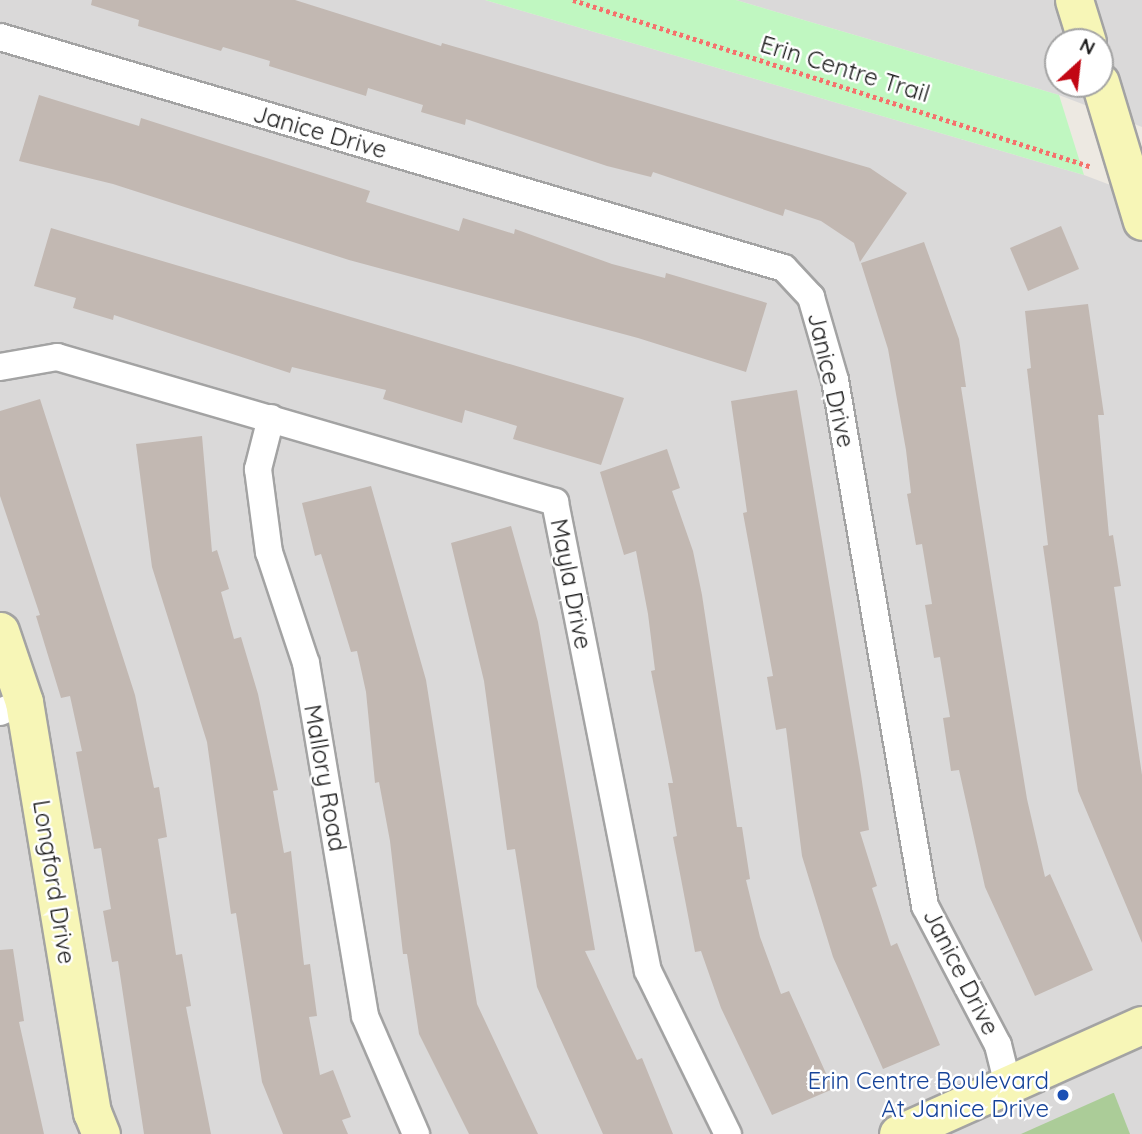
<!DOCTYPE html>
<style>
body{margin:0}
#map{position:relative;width:1142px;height:1134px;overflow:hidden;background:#ede9e2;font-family:Quicksand,sans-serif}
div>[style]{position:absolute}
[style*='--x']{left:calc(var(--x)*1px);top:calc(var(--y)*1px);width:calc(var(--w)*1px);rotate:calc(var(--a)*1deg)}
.residential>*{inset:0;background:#dad9d9}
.forest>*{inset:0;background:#abcc98}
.park>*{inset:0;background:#c0f7c1}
.building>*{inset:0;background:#c2b8b2}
.path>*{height:4.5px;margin-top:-2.25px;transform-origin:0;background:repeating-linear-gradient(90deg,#f5716c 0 3.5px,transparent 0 7px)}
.roads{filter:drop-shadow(2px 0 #a3a3a3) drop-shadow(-2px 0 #a3a3a3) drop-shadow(0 2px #a3a3a3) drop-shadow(0 -2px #a3a3a3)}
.street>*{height:26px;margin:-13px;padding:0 13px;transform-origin:13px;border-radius:13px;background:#fff}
.secondary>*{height:37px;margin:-18.5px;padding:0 18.5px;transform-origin:18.5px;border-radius:18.5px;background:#f7f6b7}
.dots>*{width:19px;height:19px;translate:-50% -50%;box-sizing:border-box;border:4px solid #fff;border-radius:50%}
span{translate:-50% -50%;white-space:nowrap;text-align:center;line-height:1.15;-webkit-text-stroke:5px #fff;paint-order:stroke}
.street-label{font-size:24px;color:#1c1c1c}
.transit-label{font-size:24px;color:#164399}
.right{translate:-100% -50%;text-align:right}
.north{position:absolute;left:1044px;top:28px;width:70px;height:70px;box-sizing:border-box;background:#fff;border:2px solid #a4a4a4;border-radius:50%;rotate:27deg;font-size:19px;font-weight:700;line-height:28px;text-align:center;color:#1c1c1c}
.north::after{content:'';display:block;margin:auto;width:24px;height:32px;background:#c20713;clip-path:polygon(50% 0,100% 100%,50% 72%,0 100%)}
</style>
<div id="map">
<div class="residential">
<i style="clip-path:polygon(0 0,485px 0,1084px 175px,1142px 197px,1142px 1134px,0 1134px)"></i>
<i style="clip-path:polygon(evenodd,736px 0,1142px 0,1142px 127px,1059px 95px,736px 0,1058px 42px,1100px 42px,1100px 84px,1058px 84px,1058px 42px)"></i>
</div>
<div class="forest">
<i style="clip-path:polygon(1114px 1093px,1130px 1134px,1021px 1134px,1113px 1093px)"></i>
</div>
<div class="park">
<i style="clip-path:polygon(485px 0,736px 0,1059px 95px,1084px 175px)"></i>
</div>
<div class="building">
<i style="clip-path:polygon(92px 0,295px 0,441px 46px,442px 43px,870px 168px,907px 193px,860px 262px,854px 243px,821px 221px,785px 209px,783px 216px,653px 172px,651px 177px,607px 166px,466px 119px,465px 125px,421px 112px,423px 105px,368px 88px,366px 96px,269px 66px,270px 61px,223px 47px,221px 51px,138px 26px,139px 20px,91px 5px)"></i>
<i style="clip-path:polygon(39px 95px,139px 126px,141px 118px,370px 191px,366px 202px,459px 231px,463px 218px,514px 234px,515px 229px,612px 264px,665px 278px,666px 273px,767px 303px,746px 372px,638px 338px,349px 260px,113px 184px,19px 161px)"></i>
<i style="clip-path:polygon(1061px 226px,1079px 269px,1028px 291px,1010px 248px)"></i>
<i style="clip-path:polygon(51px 228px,624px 398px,601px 465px,513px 439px,517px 426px,465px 410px,462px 423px,383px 399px,386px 390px,292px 367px,290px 373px,114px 315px,113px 320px,73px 308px,76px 298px,34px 286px)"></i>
<i style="clip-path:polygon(924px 242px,959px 339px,966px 387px,961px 387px,993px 591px,1027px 799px,1045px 877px,1050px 874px,1093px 970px,1035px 996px,985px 887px,959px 770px,951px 771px,943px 718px,950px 717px,940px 657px,934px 658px,925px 605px,932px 604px,922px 544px,916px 545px,907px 494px,911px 493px,906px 450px,888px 349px,861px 263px)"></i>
<i style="clip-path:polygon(1088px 304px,1104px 415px,1098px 415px,1109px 536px,1113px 535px,1121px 586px,1114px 587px,1142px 775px,1142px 943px,1078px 791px,1043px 546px,1048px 545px,1027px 369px,1031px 368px,1025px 311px)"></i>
<i style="clip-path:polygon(797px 390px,861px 775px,869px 830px,860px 832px,877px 886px,872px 888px,891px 946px,897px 943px,940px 1045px,883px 1069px,833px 957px,802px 856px,786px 728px,776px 730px,767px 677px,773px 676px,743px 513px,747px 512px,731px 401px)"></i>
<i style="clip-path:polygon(40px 399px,135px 695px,154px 788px,159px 787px,167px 837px,158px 839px,176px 955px,182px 954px,191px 1006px,186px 1007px,211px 1134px,144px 1134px,118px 961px,112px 962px,103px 911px,111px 909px,101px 848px,94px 849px,76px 752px,82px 751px,70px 696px,61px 698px,36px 616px,40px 615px,0 496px,0 411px)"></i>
<i style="clip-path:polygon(202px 436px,212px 552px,217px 550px,229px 589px,221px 592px,234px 639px,241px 637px,258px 694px,278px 790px,273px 791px,284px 853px,291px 851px,304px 965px,310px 964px,317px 1016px,309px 1017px,320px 1075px,333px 1070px,351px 1117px,342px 1120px,348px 1134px,283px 1134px,262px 1082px,236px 913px,231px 914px,207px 742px,152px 567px,136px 444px)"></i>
<i style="clip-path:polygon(667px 449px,680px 488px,672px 491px,693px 551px,702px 595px,737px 827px,742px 827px,750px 879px,746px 880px,760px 937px,781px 994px,789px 991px,833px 1089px,772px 1115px,721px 1008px,701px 951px,695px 952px,673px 837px,677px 836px,668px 783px,673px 783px,651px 671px,655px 670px,648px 614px,636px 551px,624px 555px,600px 472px)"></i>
<i style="clip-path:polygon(371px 486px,426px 680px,477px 1004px,538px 1134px,469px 1134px,419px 1034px,407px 954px,403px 954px,390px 841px,379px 782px,375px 783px,366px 692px,357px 651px,351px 652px,321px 554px,315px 556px,302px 503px)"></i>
<i style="clip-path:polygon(511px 526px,538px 622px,577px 845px,595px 950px,585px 951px,637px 1060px,642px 1058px,673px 1134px,603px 1134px,537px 987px,515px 849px,507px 850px,484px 681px,451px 543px)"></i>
<i style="clip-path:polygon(13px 949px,24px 1021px,19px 1022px,44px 1134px,0 1134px,0 950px)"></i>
</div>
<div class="path">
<i style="--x:573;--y:0;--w:545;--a:17.84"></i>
</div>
<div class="roads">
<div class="street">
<i style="--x:0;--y:37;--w:817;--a:16.42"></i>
<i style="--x:784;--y:268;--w:40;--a:47"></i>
<i style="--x:811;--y:297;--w:86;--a:73.9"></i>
<i style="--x:835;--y:380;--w:534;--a:80.29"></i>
<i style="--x:925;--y:906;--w:157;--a:62.3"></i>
<i style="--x:998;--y:1045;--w:41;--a:76"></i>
<i style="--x:0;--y:367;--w:58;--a:-10"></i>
<i style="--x:57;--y:357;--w:519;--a:16.23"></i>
<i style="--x:555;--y:502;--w:478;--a:78.8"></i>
<i style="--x:648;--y:971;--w:182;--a:63.9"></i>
<i style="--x:271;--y:418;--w:53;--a:104.3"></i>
<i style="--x:258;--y:469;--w:84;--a:82.5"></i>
<i style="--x:269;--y:552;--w:117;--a:71.6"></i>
<i style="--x:306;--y:663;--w:358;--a:80.5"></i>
<i style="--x:365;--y:1016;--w:129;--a:66.6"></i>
<i style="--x:0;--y:712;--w:26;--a:-23"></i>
</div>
<div class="secondary">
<i style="--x:1074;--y:0;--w:44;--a:72.8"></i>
<i style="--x:1100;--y:82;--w:145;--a:73.2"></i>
<i style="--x:0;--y:631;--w:75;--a:71.3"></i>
<i style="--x:24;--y:702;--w:416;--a:80.6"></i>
<i style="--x:92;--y:1112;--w:24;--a:68"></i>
<i style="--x:898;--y:1134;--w:267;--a:-24.1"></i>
</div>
</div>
<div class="dots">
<i style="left:1063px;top:1095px;background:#1a4fb4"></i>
</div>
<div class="street-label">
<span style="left:845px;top:69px;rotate:17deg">Erin Centre Trail</span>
<span style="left:320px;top:132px;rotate:16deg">Janice Drive</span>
<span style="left:831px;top:380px;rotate:77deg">Janice Drive</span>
<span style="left:571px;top:584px;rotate:79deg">Mayla Drive</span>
<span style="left:325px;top:778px;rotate:80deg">Mallory Road</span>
<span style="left:54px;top:882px;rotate:81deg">Longford Drive</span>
<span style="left:961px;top:972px;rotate:63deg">Janice Drive</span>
</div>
<div class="transit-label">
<span class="right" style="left:1049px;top:1095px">Erin Centre Boulevard<br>At Janice Drive</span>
</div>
<div class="north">N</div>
</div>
